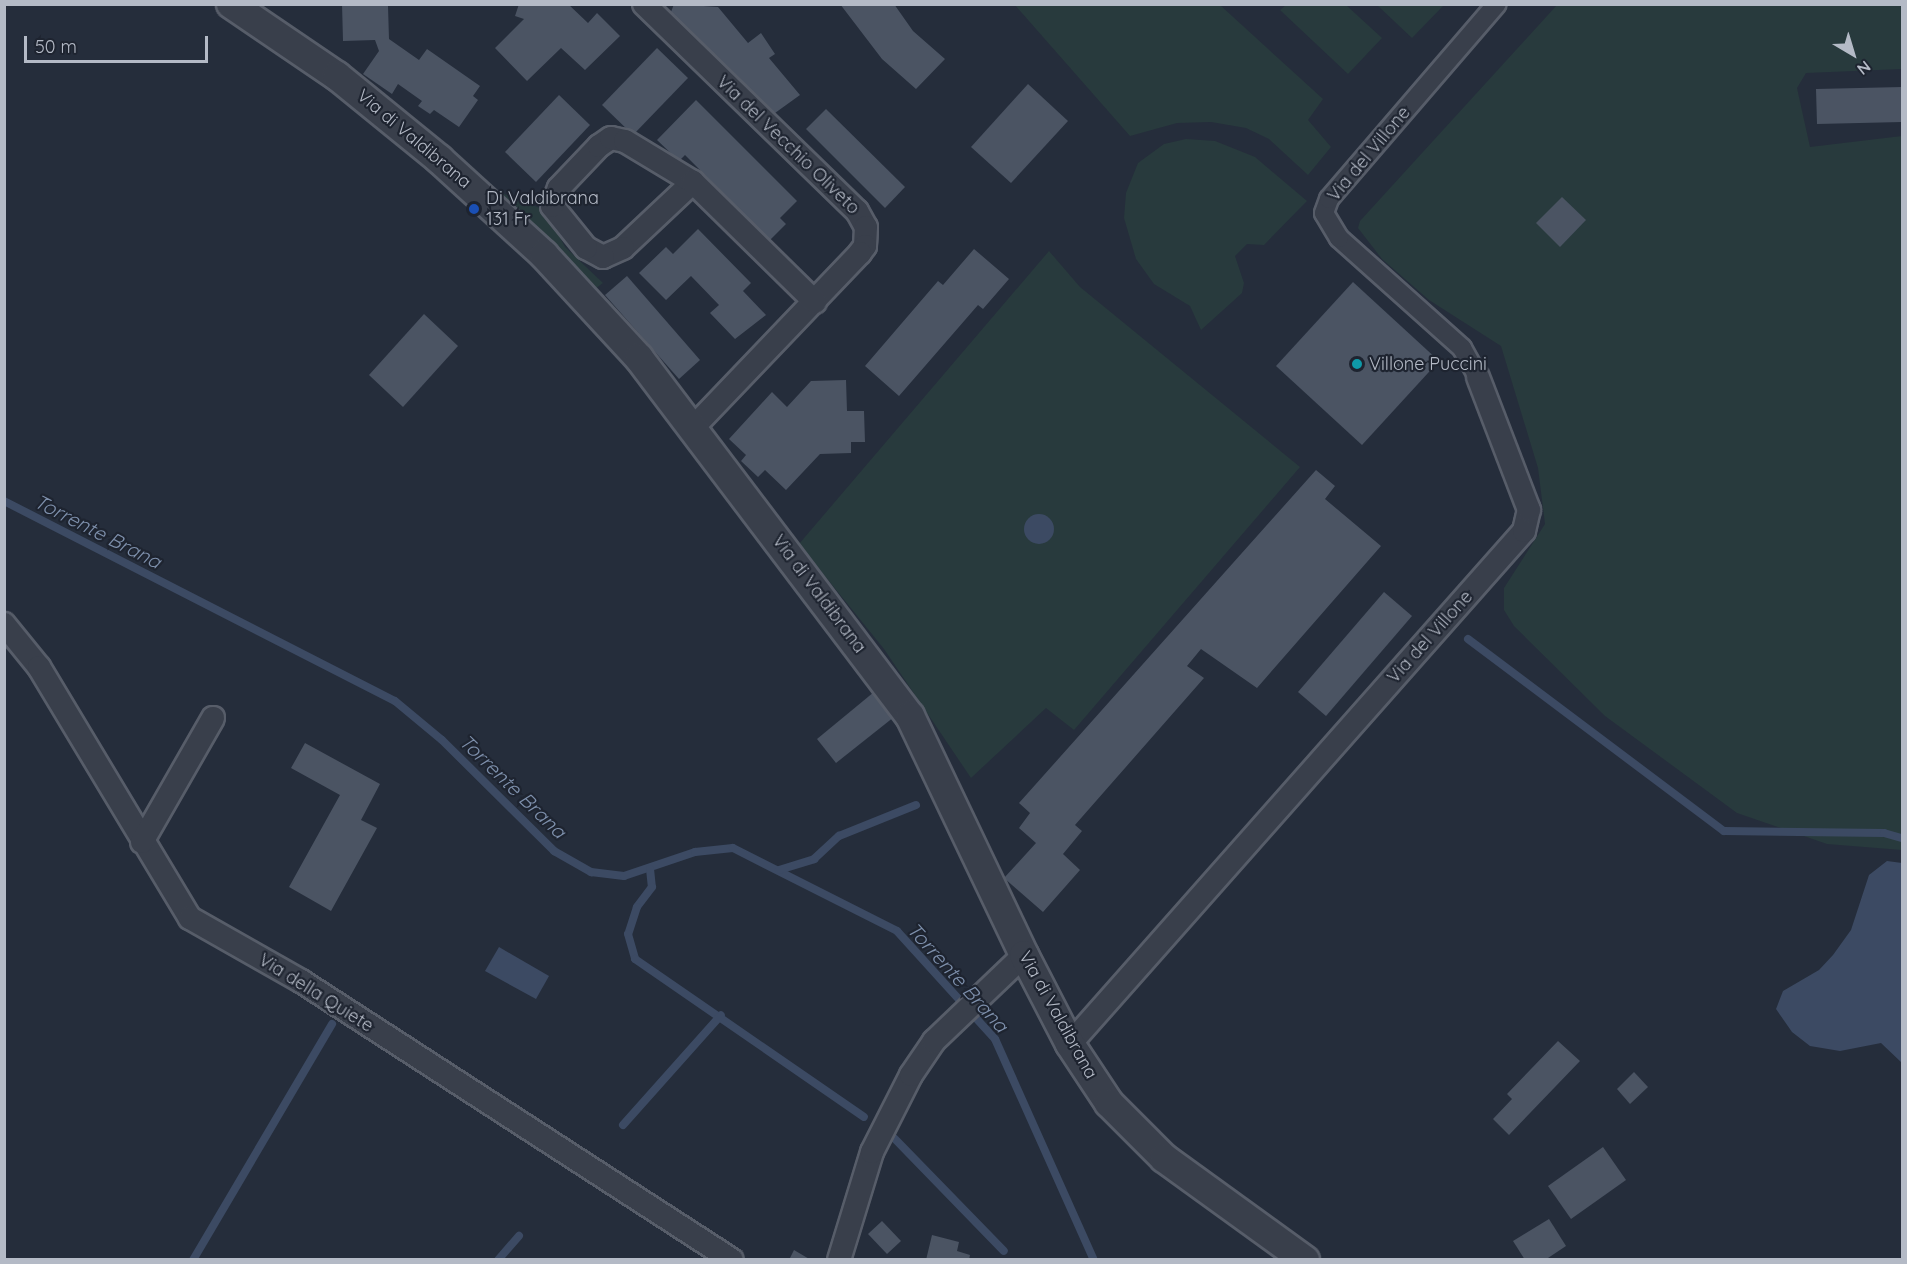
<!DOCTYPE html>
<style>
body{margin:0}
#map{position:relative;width:1907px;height:1264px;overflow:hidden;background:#252d3b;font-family:Quicksand,sans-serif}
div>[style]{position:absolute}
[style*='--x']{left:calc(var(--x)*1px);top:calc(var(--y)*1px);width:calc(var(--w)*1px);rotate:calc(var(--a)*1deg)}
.green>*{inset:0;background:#283a3d}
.water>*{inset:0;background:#3c4a63}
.round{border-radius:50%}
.stream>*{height:8px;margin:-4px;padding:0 4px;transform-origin:4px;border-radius:4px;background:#3c4a63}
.building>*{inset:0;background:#4b5463}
.roads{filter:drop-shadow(2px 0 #575d69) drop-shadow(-2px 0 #575d69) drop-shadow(0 2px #575d69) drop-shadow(0 -2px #575d69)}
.pedestrian>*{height:18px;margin:-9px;padding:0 9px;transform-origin:9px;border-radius:9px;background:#393f4b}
.minor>*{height:22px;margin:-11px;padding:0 11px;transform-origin:11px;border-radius:11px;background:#393f4b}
.tertiary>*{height:28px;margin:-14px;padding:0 14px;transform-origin:14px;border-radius:14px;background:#393f4b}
.dots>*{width:16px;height:16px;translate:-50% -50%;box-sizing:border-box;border:3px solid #1e2430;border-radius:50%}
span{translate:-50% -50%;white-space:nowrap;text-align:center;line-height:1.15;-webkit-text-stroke:4.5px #1e2430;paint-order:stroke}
.street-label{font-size:18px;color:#b4bac6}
.poi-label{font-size:18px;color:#b4bac6}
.left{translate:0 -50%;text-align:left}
.water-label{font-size:20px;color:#7e90ac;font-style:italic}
.frame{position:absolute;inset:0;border:6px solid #b4bac6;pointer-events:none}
.north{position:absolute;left:1823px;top:24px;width:60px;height:60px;-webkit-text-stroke:4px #1e2430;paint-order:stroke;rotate:142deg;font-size:16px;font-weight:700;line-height:24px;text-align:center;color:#b4bac6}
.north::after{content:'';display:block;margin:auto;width:21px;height:27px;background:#b4bac6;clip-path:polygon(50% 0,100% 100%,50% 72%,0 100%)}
.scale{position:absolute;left:24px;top:36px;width:184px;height:27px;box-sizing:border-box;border:3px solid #b4bac6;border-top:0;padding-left:8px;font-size:18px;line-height:21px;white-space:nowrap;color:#b4bac6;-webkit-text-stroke:4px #1e2430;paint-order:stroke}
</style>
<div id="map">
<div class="green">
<i style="clip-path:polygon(1015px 5px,1220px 5px,1323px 99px,1308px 120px,1331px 147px,1308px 175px,1269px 139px,1246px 128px,1211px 122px,1177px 123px,1130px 136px)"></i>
<i style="clip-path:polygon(1286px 5px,1346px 5px,1382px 38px,1348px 74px,1280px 10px)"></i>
<i style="clip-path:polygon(1377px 5px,1444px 5px,1412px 38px)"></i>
<i style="clip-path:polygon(1557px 5px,1902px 5px,1902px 69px,1806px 73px,1797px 88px,1810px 147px,1902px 136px,1902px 850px,1827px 844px,1737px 813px,1605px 716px,1514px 626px,1504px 610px,1504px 588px,1545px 524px,1538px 468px,1501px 346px,1429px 300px,1382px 259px,1358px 228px,1360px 221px)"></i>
<i style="clip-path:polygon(1186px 139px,1215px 141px,1255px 157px,1307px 201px,1264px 245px,1247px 244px,1235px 256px,1244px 283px,1242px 293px,1201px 330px,1190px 306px,1154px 284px,1136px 259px,1124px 218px,1126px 193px,1138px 163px,1164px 144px)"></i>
<i style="clip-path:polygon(481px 185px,545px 210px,565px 247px,603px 283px,588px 294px)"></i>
<i style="clip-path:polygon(1049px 251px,1080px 287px,1300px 467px,1074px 730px,1046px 708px,971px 778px,884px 649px,799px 544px)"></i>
</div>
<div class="water">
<i class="round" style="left:1024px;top:514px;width:30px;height:30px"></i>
<i style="clip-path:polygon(1887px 861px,1902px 863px,1902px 1063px,1881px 1043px,1840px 1051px,1810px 1046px,1792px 1032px,1776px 1009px,1783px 991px,1819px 970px,1833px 955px,1851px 930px,1869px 875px)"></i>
<i style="clip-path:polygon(499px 947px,549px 976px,536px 999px,485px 971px)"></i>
</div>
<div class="stream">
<i style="--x:4;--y:501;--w:439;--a:27.1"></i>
<i style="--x:395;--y:701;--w:61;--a:39.7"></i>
<i style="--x:442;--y:740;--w:158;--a:44.7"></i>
<i style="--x:554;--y:851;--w:43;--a:29.6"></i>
<i style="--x:591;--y:872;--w:33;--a:7"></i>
<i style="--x:624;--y:876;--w:75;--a:-18.7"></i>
<i style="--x:695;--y:852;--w:38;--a:-6"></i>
<i style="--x:733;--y:848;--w:184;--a:26.8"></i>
<i style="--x:897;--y:931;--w:146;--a:47.8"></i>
<i style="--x:995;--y:1039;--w:242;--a:65.9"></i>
<i style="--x:1468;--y:639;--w:320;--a:36.9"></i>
<i style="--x:1724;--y:831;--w:160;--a:0.7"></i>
<i style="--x:1884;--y:833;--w:19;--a:16"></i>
<i style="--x:650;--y:869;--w:18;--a:84"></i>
<i style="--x:652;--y:887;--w:25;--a:127"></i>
<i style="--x:637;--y:907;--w:28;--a:108"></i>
<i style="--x:628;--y:934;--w:26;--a:74"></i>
<i style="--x:635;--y:959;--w:278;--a:34.6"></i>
<i style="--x:779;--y:870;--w:37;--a:-17"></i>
<i style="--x:814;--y:859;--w:34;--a:-43"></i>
<i style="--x:839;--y:836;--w:83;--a:-21.9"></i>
<i style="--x:623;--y:1125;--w:147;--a:-48.3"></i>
<i style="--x:895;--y:1139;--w:156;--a:45.8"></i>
<i style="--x:193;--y:1260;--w:274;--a:-59.5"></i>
<i style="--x:498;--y:1260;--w:32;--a:-49"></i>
</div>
<div class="building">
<i style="clip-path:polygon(342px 4px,388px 6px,389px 39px,419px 60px,427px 49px,480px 86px,473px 96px,478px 100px,459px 127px,434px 110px,430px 114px,418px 106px,422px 101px,398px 84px,392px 94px,363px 74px,379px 51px,375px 40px,343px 41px)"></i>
<i style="clip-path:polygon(519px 4px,568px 4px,588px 23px,597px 13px,620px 36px,585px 70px,561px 48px,527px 81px,495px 48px,524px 19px,515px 16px)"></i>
<i style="clip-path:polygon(674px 4px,718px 7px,748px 43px,761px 33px,775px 54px,769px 58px,800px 95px,775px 113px,671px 12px)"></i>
<i style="clip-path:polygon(840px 4px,894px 4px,913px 31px,945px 59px,916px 89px,882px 59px)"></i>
<i style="clip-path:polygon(657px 48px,688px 78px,633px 135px,602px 105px)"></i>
<i style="clip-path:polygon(1028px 84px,1068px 121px,1011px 183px,971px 147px)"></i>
<i style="clip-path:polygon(1902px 87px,1902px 122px,1817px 124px,1816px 89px)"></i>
<i style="clip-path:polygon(559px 95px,590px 125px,536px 182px,505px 152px)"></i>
<i style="clip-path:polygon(696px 100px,797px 201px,780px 218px,786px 224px,770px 240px,685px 155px,679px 161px,657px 140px)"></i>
<i style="clip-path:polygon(826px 109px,905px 187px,885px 208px,806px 129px)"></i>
<i style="clip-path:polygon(1562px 197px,1586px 220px,1560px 247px,1536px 223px)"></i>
<i style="clip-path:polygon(698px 229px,751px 283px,743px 291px,766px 315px,735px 339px,710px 313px,719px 305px,691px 276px,666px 300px,639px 273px,666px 247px,673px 254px)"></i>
<i style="clip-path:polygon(974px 249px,1009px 279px,983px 309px,978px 305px,899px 396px,865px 366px,938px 281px,943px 285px)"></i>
<i style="clip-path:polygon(627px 276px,700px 360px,679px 379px,605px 295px)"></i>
<i style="clip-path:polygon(1353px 282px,1439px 361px,1362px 445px,1276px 366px)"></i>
<i style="clip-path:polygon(424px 314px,458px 346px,403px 407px,369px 375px)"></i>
<i style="clip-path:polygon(846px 380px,847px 411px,864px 411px,865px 442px,851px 442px,851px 453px,820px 454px,786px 490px,765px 470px,758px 477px,741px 461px,746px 455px,729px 439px,772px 392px,787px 407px,811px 381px)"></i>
<i style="clip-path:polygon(1316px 470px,1335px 486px,1325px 499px,1381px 546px,1257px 688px,1201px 649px,1187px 666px,1204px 678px,1075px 825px,1082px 831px,1063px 854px,1080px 870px,1043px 912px,1004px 878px,1036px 843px,1019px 828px,1030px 813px,1019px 803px)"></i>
<i style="clip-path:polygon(1384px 592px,1412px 616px,1326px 716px,1298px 692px)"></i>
<i style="clip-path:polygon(874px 692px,894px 717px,836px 763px,817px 739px)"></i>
<i style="clip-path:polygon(305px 743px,380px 784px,361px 820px,377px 828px,331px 911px,289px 887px,340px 795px,291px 768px)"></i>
<i style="clip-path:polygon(1558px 1041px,1580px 1061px,1509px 1135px,1493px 1119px,1512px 1099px,1507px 1094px)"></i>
<i style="clip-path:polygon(1634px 1072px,1648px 1087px,1630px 1104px,1617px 1089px)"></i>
<i style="clip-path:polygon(1603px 1147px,1626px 1180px,1571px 1219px,1548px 1186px)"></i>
<i style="clip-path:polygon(1549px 1219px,1566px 1246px,1545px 1260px,1525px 1260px,1513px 1241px)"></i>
<i style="clip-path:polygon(882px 1221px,901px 1241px,887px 1254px,868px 1234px)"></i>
<i style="clip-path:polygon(932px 1235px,959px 1242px,957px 1251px,970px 1255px,969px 1260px,926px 1260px)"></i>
<i style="clip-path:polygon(794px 1250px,811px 1260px,789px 1260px)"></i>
</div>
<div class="roads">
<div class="pedestrian">
<i style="--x:1478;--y:377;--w:33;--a:-119"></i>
<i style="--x:1462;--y:348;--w:165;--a:-138.2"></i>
<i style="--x:1339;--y:238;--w:29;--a:-121"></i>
<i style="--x:1324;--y:213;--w:15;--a:-70"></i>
<i style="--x:1329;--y:199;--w:257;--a:-49.3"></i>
</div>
<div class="minor">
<i style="--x:644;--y:4;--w:297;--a:44.2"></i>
<i style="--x:857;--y:211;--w:18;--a:61"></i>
<i style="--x:866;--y:227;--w:19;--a:93"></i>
<i style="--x:865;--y:246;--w:9;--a:126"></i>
<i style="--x:860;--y:253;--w:240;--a:133.7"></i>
<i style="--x:693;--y:182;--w:96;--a:136.7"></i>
<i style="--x:623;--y:248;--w:22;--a:156"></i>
<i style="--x:603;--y:257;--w:19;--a:-152"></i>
<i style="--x:586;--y:248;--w:54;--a:-129"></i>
<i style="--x:552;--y:206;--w:19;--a:-69"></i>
<i style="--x:559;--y:188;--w:58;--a:-46.4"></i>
<i style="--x:599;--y:146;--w:14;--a:-34"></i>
<i style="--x:611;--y:138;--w:14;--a:12"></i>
<i style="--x:625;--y:141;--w:79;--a:31.1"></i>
<i style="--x:693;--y:182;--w:171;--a:44.5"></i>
<i style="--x:4;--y:624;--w:55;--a:50.9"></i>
<i style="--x:39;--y:667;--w:293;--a:59"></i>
<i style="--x:190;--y:918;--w:128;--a:29.6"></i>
<i style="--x:301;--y:981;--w:513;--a:32.92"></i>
<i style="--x:142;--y:842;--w:143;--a:-60.2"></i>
<i style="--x:1070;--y:1044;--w:685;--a:-48.49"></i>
<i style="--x:1524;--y:531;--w:22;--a:-77"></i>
<i style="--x:1529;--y:510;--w:142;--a:-111"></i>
<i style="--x:839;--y:1260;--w:113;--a:-73"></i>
<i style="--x:872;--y:1152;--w:86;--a:-63.1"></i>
<i style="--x:911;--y:1075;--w:41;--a:-55.9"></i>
<i style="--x:934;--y:1041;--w:124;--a:-43.7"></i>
</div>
<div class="tertiary">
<i style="--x:231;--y:4;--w:128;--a:34.2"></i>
<i style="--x:337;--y:76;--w:132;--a:39.1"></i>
<i style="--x:439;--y:159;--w:142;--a:42.4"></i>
<i style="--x:544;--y:255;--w:140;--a:47.3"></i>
<i style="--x:639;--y:358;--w:449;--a:52.9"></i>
<i style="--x:910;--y:716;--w:265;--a:64.5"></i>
<i style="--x:1024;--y:955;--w:100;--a:62.7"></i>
<i style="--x:1070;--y:1044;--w:71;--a:56.5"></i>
<i style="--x:1109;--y:1103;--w:78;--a:45"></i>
<i style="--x:1164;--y:1158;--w:174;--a:35.9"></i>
</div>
</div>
<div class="dots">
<i style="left:474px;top:209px;background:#1a4fb4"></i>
<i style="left:1357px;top:364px;background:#0f9aa8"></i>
</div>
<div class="street-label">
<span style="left:414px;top:139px;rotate:40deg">Via di Valdibrana</span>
<span style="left:788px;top:145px;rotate:44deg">Via del Vecchio Oliveto</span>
<span style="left:1369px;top:154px;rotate:-50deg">Via del Villone</span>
<span style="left:819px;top:594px;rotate:53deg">Via di Valdibrana</span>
<span style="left:1430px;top:637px;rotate:-48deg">Via del Villone</span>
<span style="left:316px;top:993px;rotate:32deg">Via della Quiete</span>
<span style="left:1058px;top:1015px;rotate:61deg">Via di Valdibrana</span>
</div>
<div class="poi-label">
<span class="left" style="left:486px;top:209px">Di Valdibrana<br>131 Fr</span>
<span class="left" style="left:1369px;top:364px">Villone Puccini</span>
</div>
<div class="water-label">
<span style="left:98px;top:531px;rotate:27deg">Torrente Brana</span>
<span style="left:513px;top:786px;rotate:44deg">Torrente Brana</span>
<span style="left:958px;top:977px;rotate:48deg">Torrente Brana</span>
</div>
<div class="frame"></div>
<div class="north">N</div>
<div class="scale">50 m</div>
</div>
